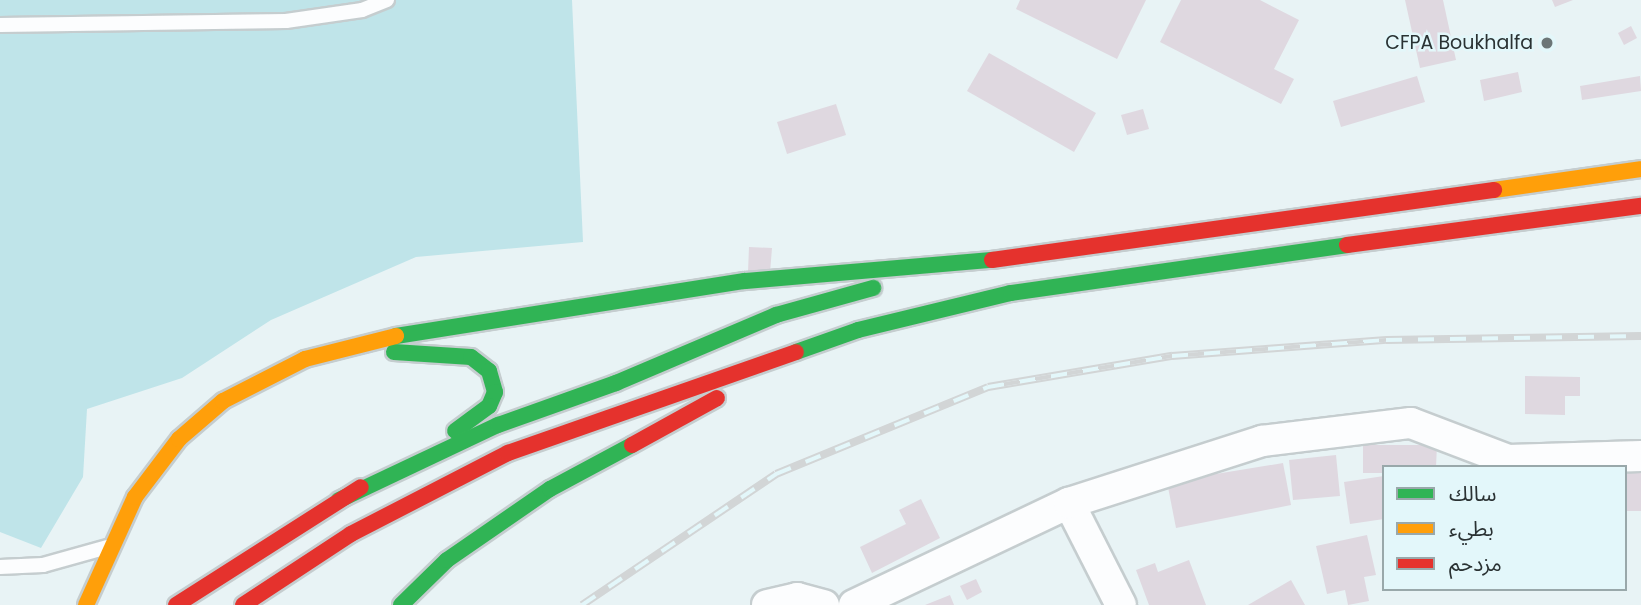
<!DOCTYPE html>
<meta charset="utf-8">
<style>
body{margin:0}
#map{position:relative;width:1641px;height:605px;overflow:hidden;background:#e8f3f5;font-family:Poppins,"Noto Sans Arabic",sans-serif}
div>[style]{position:absolute}
[style*='--x']{left:calc(var(--x)*1px);top:calc(var(--y)*1px);width:calc(var(--w)*1px);rotate:calc(var(--a)*1deg)}
.green>*{inset:0;background:#bfe4e9}
.building>*{inset:0;background:#dfd8e0}
.roads{filter:drop-shadow(2px 0 #c5cdcf) drop-shadow(-2px 0 #c5cdcf) drop-shadow(0 2px #c5cdcf) drop-shadow(0 -2px #c5cdcf)}
.lane>*{height:14px;margin:-7px;padding:0 7px;transform-origin:7px;border-radius:7px;background:#fcfdfe}
.street>*{height:30px;margin:-15px;padding:0 15px;transform-origin:15px;border-radius:15px;background:#fcfdfe}
.fast>*{height:16px;margin:-8px;padding:0 8px;transform-origin:8px;border-radius:8px;background:#30b455}
.slow>*{height:16px;margin:-8px;padding:0 8px;transform-origin:8px;border-radius:8px;background:#ff9f0a}
.jam>*{height:16px;margin:-8px;padding:0 8px;transform-origin:8px;border-radius:8px;background:#e5322d}
.rail>*{height:8px;margin-top:-4px;transform-origin:0;background:repeating-linear-gradient(90deg,#e3f7fa 0 16px,#d2d5d6 0 32px);box-sizing:border-box;border-block:2px solid #d2d5d6}
.dots>*{width:19px;height:19px;translate:-50% -50%;box-sizing:border-box;border:4px solid #e3f7fa;border-radius:50%}
span{translate:-50% -50%;white-space:nowrap;text-align:center;line-height:1.15;-webkit-text-stroke:5px #e3f7fa;paint-order:stroke}
.poi-label{font-size:19px;color:#2a3233}
.right{translate:-100% -50%;text-align:right}
.legend{position:absolute;left:1382px;top:465px;width:245px;height:126px;box-sizing:border-box;background:#e3f7fa;border:2px solid #99a8aa;margin:0;padding:9px 12px;list-style:none;font-size:21px;color:#2a3233}
.legend li{display:flex;align-items:center;gap:14px;height:35px}
.legend b{width:35px;border:2px solid #99a8aa}
</style>
<div id="map">
<div class="green">
<i style="clip-path:polygon(0 0,572px 0,583px 242px,416px 257px,271px 320px,182px 378px,87px 409px,83px 477px,41px 548px,0 532px)"></i>
</div>
<div class="building">
<i style="clip-path:polygon(1020px 0,1146px 0,1117px 59px,1016px 9px)"></i>
<i style="clip-path:polygon(1181px 0,1260px 0,1299px 20px,1274px 69px,1294px 79px,1281px 104px,1160px 42px)"></i>
<i style="clip-path:polygon(1405px 0,1443px 0,1456px 60px,1420px 68px)"></i>
<i style="clip-path:polygon(1552px 0,1573px 0,1555px 7px)"></i>
<i style="clip-path:polygon(1631px 26px,1637px 38px,1624px 45px,1618px 33px)"></i>
<i style="clip-path:polygon(989px 53px,1096px 113px,1074px 152px,967px 91px)"></i>
<i style="clip-path:polygon(1518px 72px,1522px 92px,1484px 101px,1480px 80px)"></i>
<i style="clip-path:polygon(1417px 76px,1425px 102px,1341px 127px,1333px 101px)"></i>
<i style="clip-path:polygon(1640px 76px,1641px 91px,1582px 100px,1580px 86px)"></i>
<i style="clip-path:polygon(836px 104px,846px 135px,787px 154px,777px 122px)"></i>
<i style="clip-path:polygon(1143px 109px,1149px 129px,1127px 135px,1121px 115px)"></i>
<i style="clip-path:polygon(749px 247px,772px 248px,770px 273px,748px 272px)"></i>
<i style="clip-path:polygon(1525px 376px,1580px 377px,1580px 396px,1565px 396px,1565px 415px,1525px 414px)"></i>
<i style="clip-path:polygon(1363px 445px,1437px 445px,1436px 467px,1384px 467px,1384px 473px,1363px 473px)"></i>
<i style="clip-path:polygon(1336px 455px,1340px 496px,1293px 500px,1289px 460px)"></i>
<i style="clip-path:polygon(1283px 463px,1291px 505px,1176px 528px,1167px 482px)"></i>
<i style="clip-path:polygon(1625px 472px,1641px 472px,1641px 511px,1625px 511px)"></i>
<i style="clip-path:polygon(1384px 476px,1384px 519px,1350px 524px,1344px 482px)"></i>
<i style="clip-path:polygon(921px 499px,940px 538px,872px 573px,860px 547px,906px 524px,899px 510px)"></i>
<i style="clip-path:polygon(1367px 535px,1376px 575px,1364px 577px,1369px 601px,1348px 605px,1345px 590px,1327px 594px,1316px 546px)"></i>
<i style="clip-path:polygon(1189px 560px,1206px 605px,1149px 605px,1136px 570px,1155px 563px,1158px 572px)"></i>
<i style="clip-path:polygon(976px 579px,982px 592px,967px 600px,960px 586px)"></i>
<i style="clip-path:polygon(1291px 580px,1305px 605px,1248px 605px)"></i>
<i style="clip-path:polygon(950px 595px,954px 605px,925px 605px)"></i>
</div>
<div class="roads">
<div class="lane">
<i style="--x:0;--y:25;--w:286;--a:-0.8"></i>
<i style="--x:286;--y:21;--w:77;--a:-8.2"></i>
<i style="--x:362;--y:10;--w:27;--a:-22"></i>
<i style="--x:0;--y:567;--w:43;--a:-2.7"></i>
<i style="--x:43;--y:565;--w:66;--a:-15.7"></i>
</div>
<div class="street">
<i style="--x:1069;--y:503;--w:114;--a:63"></i>
<i style="--x:767;--y:605;--w:31;--a:-13"></i>
<i style="--x:797;--y:598;--w:28;--a:15"></i>
<i style="--x:854;--y:605;--w:238;--a:-25.4"></i>
<i style="--x:1069;--y:503;--w:203;--a:-17.8"></i>
<i style="--x:1262;--y:441;--w:150;--a:-6.9"></i>
<i style="--x:1411;--y:423;--w:104;--a:20.9"></i>
<i style="--x:1508;--y:460;--w:133;--a:-1.7"></i>
</div>
<div class="fast">
<i style="--x:396;--y:336;--w:353;--a:-9"></i>
<i style="--x:745;--y:281;--w:248;--a:-4.9"></i>
<i style="--x:394;--y:352;--w:77;--a:3.7"></i>
<i style="--x:471;--y:357;--w:23;--a:38"></i>
<i style="--x:489;--y:371;--w:22;--a:74"></i>
<i style="--x:495;--y:392;--w:15;--a:113"></i>
<i style="--x:489;--y:406;--w:42;--a:143.7"></i>
<i style="--x:796;--y:352;--w:66;--a:-19.5"></i>
<i style="--x:858;--y:330;--w:157;--a:-13.6"></i>
<i style="--x:1011;--y:293;--w:339;--a:-8.1"></i>
<i style="--x:339;--y:500;--w:176;--a:-25.3"></i>
<i style="--x:498;--y:425;--w:125;--a:-19.6"></i>
<i style="--x:616;--y:383;--w:174;--a:-23"></i>
<i style="--x:776;--y:315;--w:101;--a:-15.6"></i>
<i style="--x:401;--y:605;--w:64;--a:-44.4"></i>
<i style="--x:447;--y:560;--w:125;--a:-34.6"></i>
<i style="--x:550;--y:489;--w:93;--a:-28.2"></i>
</div>
<div class="slow">
<i style="--x:1494;--y:190;--w:148;--a:-8.1"></i>
<i style="--x:86;--y:605;--w:119;--a:-65.6"></i>
<i style="--x:135;--y:497;--w:73;--a:-52.8"></i>
<i style="--x:179;--y:439;--w:58;--a:-40.8"></i>
<i style="--x:223;--y:401;--w:92;--a:-27.1"></i>
<i style="--x:305;--y:359;--w:94;--a:-14.2"></i>
</div>
<div class="jam">
<i style="--x:1347;--y:245;--w:297;--a:-7.6"></i>
<i style="--x:992;--y:260;--w:507;--a:-7.94"></i>
<i style="--x:632;--y:445;--w:97;--a:-28.9"></i>
<i style="--x:176;--y:605;--w:219;--a:-32.5"></i>
<i style="--x:243;--y:605;--w:129;--a:-33.3"></i>
<i style="--x:351;--y:534;--w:177;--a:-27.3"></i>
<i style="--x:508;--y:453;--w:305;--a:-19.3"></i>
</div>
</div>
<div class="rail">
<i style="--x:582;--y:605;--w:234;--a:-34"></i>
<i style="--x:776;--y:474;--w:229;--a:-22.3"></i>
<i style="--x:988;--y:387;--w:187;--a:-9.6"></i>
<i style="--x:1172;--y:356;--w:215;--a:-4.3"></i>
<i style="--x:1386;--y:340;--w:255;--a:-0.9"></i>
</div>
<div class="dots">
<i style="left:1547px;top:43px;background:#6c7677"></i>
</div>
<div class="poi-label">
<span class="right" style="left:1533px;top:43px">CFPA Boukhalfa</span>
</div>
<ul class="legend">
<li><b style="height:9px;background:#30b455"></b>سالك</li>
<li><b style="height:9px;background:#ff9f0a"></b>بطيء</li>
<li><b style="height:9px;background:#e5322d"></b>مزدحم</li>
</ul>
</div>
